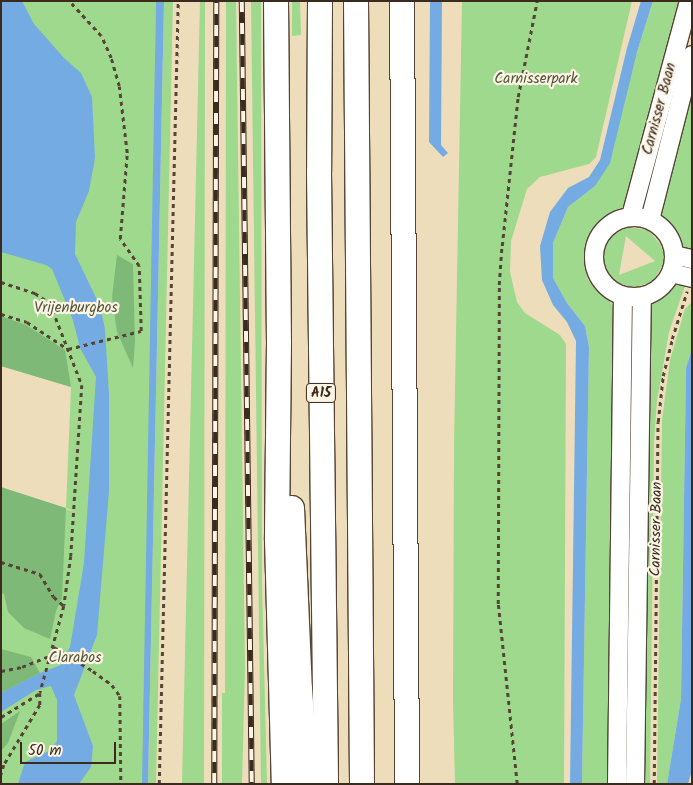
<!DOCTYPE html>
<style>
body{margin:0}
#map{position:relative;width:693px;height:785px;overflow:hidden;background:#edb;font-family:Kalam,sans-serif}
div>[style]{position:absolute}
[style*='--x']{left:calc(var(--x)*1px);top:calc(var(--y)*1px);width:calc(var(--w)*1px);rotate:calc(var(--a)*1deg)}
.green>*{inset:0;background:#9fd98d}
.forest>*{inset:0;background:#7fb978}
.water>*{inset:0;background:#73abe2}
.path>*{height:2.5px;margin-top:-1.25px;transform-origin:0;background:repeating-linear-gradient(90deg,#564536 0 4px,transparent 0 8px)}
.roads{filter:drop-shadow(1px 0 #564536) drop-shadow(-1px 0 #564536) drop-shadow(0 1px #564536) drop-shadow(0 -1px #564536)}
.secondary>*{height:18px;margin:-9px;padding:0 9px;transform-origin:9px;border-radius:9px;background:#fff}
.secondary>.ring{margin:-9px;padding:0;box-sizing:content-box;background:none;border:18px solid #fff;border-radius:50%}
.highway>*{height:24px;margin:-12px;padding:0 12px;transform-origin:12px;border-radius:12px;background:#fff}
.rail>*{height:5.5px;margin-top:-2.75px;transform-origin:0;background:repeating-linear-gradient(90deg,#fcf5e5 0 11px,#3b2a1e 0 22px);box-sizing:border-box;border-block:1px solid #3b2a1e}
span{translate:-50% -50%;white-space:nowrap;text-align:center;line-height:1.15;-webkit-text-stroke:4.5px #fcf5e5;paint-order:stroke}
.shield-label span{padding:1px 4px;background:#fcf5e5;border:1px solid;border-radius:4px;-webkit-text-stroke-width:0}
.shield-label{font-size:14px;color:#3b2a1e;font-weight:700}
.park-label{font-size:15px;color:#54563a}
.street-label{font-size:15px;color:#3b2a1e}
.frame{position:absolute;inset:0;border:2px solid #3b2a1e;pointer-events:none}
.scale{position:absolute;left:20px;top:742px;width:96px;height:22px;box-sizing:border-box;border:2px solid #3b2a1e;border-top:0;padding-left:6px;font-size:15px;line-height:18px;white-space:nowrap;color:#3b2a1e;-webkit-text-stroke:4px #fcf5e5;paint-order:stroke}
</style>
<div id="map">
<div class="green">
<i style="clip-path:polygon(1px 1px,156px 1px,147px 784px,1px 784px,1px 491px,76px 512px,66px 508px,71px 387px,1px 366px)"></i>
<i style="clip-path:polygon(164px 1px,173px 1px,156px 784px,148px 784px)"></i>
<i style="clip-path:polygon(200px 1px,205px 1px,204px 784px,182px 784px)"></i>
<i style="clip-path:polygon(226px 1px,236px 1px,245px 668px,242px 784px,222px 784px,222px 693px,225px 693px)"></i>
<i style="clip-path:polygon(251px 1px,261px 1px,262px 581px,267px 784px,261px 784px)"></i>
<i style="clip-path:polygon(292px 1px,300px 1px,301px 35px,292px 36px)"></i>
<i style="clip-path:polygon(462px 1px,632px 1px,596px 157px,589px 164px,540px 177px,527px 189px,511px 241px,510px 272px,517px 302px,525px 313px,560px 335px,566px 344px,564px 784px,455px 784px,453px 702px,454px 445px)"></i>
<i style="clip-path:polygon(653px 1px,685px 1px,627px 205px,611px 213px,597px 224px,585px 243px,584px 260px,588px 280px,614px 306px,618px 321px,613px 784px,582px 784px,589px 347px,585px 326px,567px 303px,553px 278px,553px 243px,568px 207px,595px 186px)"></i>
<i style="clip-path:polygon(692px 74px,692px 255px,686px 254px,678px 244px,676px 235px,664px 222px,660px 206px)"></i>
<i style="clip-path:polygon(evenodd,628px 227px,648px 230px,661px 245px,664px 255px,663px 265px,652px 282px,633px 288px,614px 281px,603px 265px,605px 245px,611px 236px,628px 227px,626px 236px,655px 261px,619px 275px,626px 236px)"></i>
<i style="clip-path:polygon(682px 283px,686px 283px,669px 332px,657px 401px,654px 442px,650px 784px,639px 784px,649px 305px,673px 286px)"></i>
<i style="clip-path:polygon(692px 302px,692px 349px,686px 368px,681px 699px,667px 784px,657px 784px,662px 420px,670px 360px,685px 309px)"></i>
</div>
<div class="forest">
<i style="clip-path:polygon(117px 255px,133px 264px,135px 341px,133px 368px,117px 332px,112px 297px)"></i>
<i style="clip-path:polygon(1px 316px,26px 325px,65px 350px,71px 387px,1px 366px)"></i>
<i style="clip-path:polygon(1px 487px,66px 508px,62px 598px,56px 611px,50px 639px,24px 628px,8px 612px,4px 594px,1px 593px)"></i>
<i style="clip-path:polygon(1px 649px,31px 657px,40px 673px,1px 693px)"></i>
<i style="clip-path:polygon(20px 711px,8px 743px,1px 751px,1px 724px)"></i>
</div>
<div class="water">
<i style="clip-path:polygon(1px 1px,22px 1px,34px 24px,64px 58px,81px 73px,92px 97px,95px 158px,89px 191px,76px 222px,75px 254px,100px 306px,105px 329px,109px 394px,109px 491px,97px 635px,74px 695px,93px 746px,91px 767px,79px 784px,18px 784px,25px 762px,51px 750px,57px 741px,57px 700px,51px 686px,36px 690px,1px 712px,1px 693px,40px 673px,61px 665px,70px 647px,84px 563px,96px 377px,80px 348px,73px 320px,52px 269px,46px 265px,1px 252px)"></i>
<i style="clip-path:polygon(156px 1px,164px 1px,148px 784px,142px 784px)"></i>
<i style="clip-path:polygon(430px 1px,442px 1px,441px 145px,448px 153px,443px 157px,429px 142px)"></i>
<i style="clip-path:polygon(641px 1px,653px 1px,637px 52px,610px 163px,595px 186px,568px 207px,553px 243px,553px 278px,567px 303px,585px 326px,589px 347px,582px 784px,570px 784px,576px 341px,567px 322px,553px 305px,542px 280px,540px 246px,550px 212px,568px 188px,589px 177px,600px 160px,627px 48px)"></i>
<i style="clip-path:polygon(692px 349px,692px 770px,688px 784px,667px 784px,681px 699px,686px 368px)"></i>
</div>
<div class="path">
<i style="--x:1;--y:282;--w:36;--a:18"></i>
<i style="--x:35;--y:293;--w:18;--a:34"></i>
<i style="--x:50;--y:303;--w:88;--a:68.7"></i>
<i style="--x:82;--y:385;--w:171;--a:93.7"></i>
<i style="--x:71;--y:556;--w:50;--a:98"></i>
<i style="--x:64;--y:606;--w:90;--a:105.4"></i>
<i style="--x:40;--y:693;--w:12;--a:90"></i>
<i style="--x:40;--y:705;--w:70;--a:121"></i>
<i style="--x:4;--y:765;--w:10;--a:107"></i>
<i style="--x:1;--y:314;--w:27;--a:17"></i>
<i style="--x:27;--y:322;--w:49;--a:33.4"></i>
<i style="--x:68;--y:349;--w:75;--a:-13.9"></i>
<i style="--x:141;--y:331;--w:65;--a:-91.8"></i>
<i style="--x:139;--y:266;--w:33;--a:-125"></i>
<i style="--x:120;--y:239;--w:86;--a:-85.3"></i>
<i style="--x:127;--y:153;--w:67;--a:-96.8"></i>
<i style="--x:119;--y:86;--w:29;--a:-106"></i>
<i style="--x:111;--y:58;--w:24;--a:-114"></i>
<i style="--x:101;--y:36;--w:47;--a:-132.4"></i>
<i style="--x:1;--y:562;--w:41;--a:17.1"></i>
<i style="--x:40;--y:574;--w:27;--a:59"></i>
<i style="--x:54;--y:597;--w:13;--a:42"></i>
<i style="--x:54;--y:647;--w:46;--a:31.6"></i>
<i style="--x:93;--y:671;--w:24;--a:36"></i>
<i style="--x:112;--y:685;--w:14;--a:54"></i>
<i style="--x:120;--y:696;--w:88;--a:89.3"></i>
<i style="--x:1;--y:671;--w:21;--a:-11"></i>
<i style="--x:22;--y:667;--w:31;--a:-22"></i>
<i style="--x:1;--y:717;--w:46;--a:-31.6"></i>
<i style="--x:159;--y:784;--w:783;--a:-88.61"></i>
<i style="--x:517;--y:784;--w:181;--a:-96"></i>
<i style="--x:498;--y:604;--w:319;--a:-89.8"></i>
<i style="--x:499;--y:285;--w:39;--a:-86"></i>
<i style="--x:502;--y:246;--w:150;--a:-83.9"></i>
<i style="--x:518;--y:97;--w:98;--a:-78.8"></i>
<i style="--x:654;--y:784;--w:362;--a:-89.4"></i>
<i style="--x:658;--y:422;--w:46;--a:-83.8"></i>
<i style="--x:663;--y:376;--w:38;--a:-76"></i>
<i style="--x:672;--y:339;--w:50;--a:-72.6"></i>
</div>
<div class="roads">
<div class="secondary">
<i style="--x:631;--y:216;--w:223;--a:-74.9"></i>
<i class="ring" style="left:594px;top:217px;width:62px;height:62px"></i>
<i style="--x:650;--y:220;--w:170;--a:-75.7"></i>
<i style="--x:674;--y:255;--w:18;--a:13"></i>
<i style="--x:671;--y:273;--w:22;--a:13"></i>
<i style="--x:617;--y:784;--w:488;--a:-89.3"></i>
<i style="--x:635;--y:784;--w:487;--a:-89.2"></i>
</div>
<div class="highway">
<i style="--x:276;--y:1;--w:341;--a:89.5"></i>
<i style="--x:279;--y:342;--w:198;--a:90.6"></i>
<i style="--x:277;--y:540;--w:244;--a:88.4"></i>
<i style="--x:320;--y:1;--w:171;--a:90.3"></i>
<i style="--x:319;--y:172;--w:612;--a:89.34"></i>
<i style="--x:356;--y:1;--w:783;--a:89.56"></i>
<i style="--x:402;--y:1;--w:783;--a:89.63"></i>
<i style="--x:292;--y:508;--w:181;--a:87.5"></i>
<i style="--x:300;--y:689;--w:95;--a:85.8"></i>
</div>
</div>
<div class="rail">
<i style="--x:242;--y:1;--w:783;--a:89.27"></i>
<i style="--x:214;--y:784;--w:783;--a:-89.85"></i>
</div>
<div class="shield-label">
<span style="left:321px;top:393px">A15</span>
</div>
<div class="park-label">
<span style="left:536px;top:80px">Carnisserpark</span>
<span style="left:76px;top:309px">Vrijenburgbos</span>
<span style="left:75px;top:659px">Clarabos</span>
</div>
<div class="street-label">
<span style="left:660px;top:109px;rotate:-75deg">Carnisser Baan</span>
<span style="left:657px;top:529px;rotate:-89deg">Carnisser Baan</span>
</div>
<div class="frame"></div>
<div class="scale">50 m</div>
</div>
